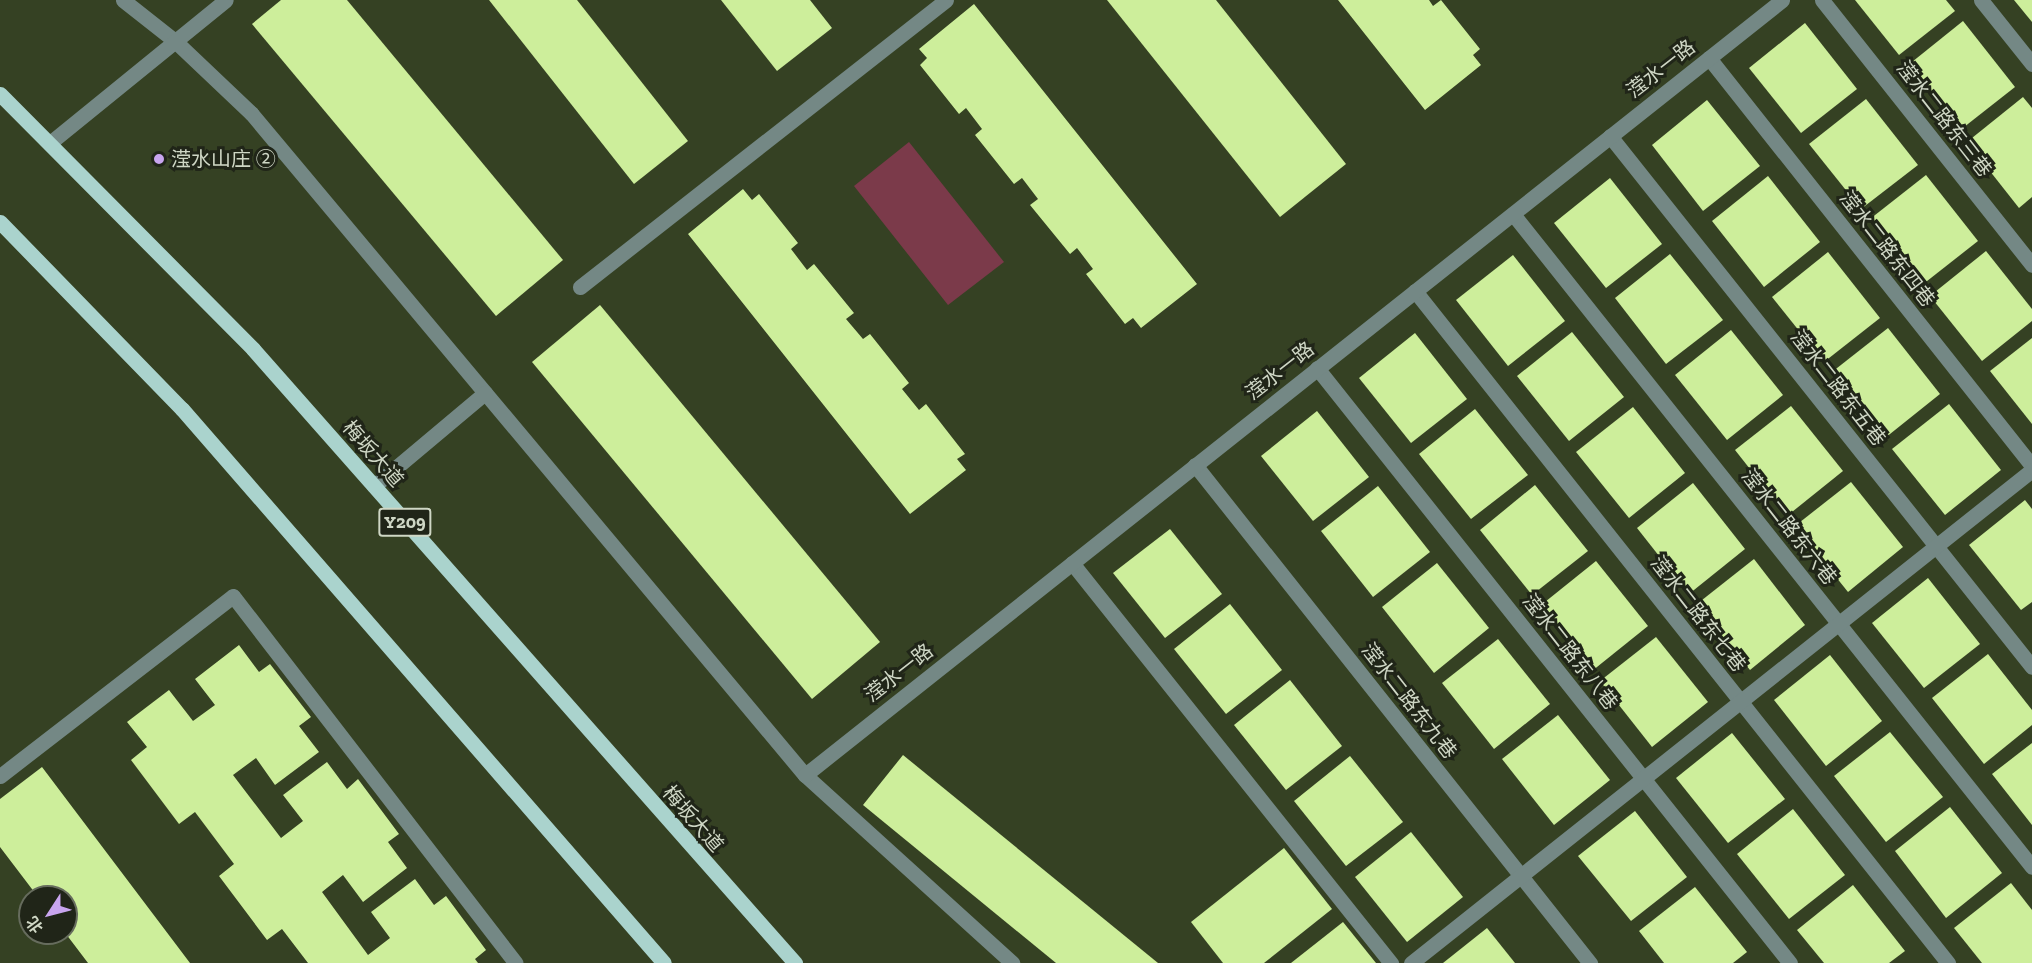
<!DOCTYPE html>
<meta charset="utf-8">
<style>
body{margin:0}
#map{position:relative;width:2032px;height:963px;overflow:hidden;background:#354123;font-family:"Zilla Slab","Noto Sans SC",serif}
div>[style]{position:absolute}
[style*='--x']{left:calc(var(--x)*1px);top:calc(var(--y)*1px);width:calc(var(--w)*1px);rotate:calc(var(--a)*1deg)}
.green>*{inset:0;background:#7b3a4a}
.building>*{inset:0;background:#cdee9b}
.minor>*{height:15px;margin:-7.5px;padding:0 7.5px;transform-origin:7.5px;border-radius:7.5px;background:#748885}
.major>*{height:15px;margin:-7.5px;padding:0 7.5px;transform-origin:7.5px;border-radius:7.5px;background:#aad3cd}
.dots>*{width:16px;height:16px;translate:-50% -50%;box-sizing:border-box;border:3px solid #202518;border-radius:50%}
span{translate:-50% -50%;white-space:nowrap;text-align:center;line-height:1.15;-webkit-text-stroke:6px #202518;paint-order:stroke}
.shield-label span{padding:2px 4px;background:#202518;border:2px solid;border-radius:4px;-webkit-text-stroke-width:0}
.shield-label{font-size:18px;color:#cfd7c5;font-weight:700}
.street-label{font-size:20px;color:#cfd7c5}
.poi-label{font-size:20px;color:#cfd7c5}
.left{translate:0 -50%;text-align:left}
.north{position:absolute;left:18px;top:885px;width:60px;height:60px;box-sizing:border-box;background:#202518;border:2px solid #666c5d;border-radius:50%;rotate:234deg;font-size:16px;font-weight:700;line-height:24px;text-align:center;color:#cfd7c5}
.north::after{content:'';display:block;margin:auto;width:21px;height:27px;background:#c8a5ee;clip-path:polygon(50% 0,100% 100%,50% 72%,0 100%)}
</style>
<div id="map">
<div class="green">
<i style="clip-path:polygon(909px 142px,1004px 262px,948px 305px,854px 186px)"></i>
</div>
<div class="building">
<i style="clip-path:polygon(281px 0,347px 0,563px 260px,496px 316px,252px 24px)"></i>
<i style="clip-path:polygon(489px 0,577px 0,688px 141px,634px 184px)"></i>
<i style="clip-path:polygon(721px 0,810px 0,832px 28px,777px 71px)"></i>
<i style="clip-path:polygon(1107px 0,1216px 0,1346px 164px,1280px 217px)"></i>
<i style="clip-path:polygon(1338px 0,1429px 0,1433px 6px,1441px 0,1480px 49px,1473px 55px,1481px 65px,1425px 110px)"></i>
<i style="clip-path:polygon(1855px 0,1946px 0,1955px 11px,1899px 55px)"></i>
<i style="clip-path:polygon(2014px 0,2032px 0,2032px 22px)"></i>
<i style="clip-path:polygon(974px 4px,1197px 284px,1141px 328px,1133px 318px,1125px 324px,1086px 274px,1093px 269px,1077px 248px,1070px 254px,1030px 205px,1038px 199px,1022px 178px,1014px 184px,975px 135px,982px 129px,966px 108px,959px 114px,920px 65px,927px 58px,919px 49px)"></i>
<i style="clip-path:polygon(1963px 21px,2015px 87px,1959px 131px,1907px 66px)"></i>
<i style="clip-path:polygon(1805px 23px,1857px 89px,1801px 133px,1749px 68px)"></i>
<i style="clip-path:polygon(2023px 97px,2032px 108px,2032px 197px,2019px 208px,1967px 142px)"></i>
<i style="clip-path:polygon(1866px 99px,1918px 165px,1861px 209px,1809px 144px)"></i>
<i style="clip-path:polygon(1707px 100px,1760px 166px,1703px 211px,1652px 145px)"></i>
<i style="clip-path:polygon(1926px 175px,1978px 241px,1922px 285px,1870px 219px)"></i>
<i style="clip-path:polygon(1768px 176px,1820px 242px,1764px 287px,1712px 221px)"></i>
<i style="clip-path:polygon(1610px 178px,1662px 244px,1606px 288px,1554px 223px)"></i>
<i style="clip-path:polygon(743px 189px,752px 200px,759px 194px,798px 243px,791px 249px,807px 270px,814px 264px,854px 313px,846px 319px,863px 339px,870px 334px,909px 383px,902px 389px,919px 410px,926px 404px,965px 454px,957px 459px,966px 470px,910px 514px,688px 234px)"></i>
<i style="clip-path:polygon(1986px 251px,2032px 309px,2032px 321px,1982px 361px,1930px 296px)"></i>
<i style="clip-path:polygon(1828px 252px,1880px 318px,1824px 362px,1772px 297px)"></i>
<i style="clip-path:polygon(1670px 254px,1723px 320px,1666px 364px,1615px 298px)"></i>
<i style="clip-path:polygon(1513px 255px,1565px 321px,1508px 366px,1456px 300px)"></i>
<i style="clip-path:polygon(600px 305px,880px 642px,812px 699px,532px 362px)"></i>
<i style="clip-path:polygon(1888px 328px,1940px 394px,1885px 438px,1832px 372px)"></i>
<i style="clip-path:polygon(1731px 330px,1783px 395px,1727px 440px,1675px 375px)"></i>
<i style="clip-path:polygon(1572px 332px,1624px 397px,1569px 441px,1517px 376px)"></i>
<i style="clip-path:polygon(1415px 333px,1467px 399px,1411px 443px,1359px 378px)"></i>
<i style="clip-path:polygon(2032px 338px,2032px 424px,1990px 371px)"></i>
<i style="clip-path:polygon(1949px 404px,2001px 470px,1945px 515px,1892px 449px)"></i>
<i style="clip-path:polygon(1791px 406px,1843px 471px,1787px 516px,1735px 450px)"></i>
<i style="clip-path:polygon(1633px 407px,1685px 473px,1629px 518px,1576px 452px)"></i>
<i style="clip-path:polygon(1475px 409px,1528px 475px,1471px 519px,1419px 454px)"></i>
<i style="clip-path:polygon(1317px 411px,1369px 477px,1313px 521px,1261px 456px)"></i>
<i style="clip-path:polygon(1851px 482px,1903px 547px,1848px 592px,1795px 526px)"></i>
<i style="clip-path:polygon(1693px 483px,1745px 549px,1689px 594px,1637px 528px)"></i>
<i style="clip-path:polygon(1535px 485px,1588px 551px,1532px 595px,1480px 530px)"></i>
<i style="clip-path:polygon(1378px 486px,1430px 552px,1373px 597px,1321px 531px)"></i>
<i style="clip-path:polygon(2025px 500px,2032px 509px,2032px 602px,2021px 610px,1969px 545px)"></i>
<i style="clip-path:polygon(1170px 529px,1222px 594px,1165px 638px,1113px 573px)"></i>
<i style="clip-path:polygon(1754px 559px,1805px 625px,1750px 670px,1697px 604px)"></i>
<i style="clip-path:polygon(1596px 561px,1648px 626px,1592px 671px,1540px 606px)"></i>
<i style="clip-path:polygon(1437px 563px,1489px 628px,1434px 673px,1382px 607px)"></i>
<i style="clip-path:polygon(1928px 578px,1980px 644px,1924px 688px,1872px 623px)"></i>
<i style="clip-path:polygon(1230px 604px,1282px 670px,1226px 714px,1174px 649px)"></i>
<i style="clip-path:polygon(1656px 637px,1708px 702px,1652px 747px,1600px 681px)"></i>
<i style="clip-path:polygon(1498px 639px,1550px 704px,1494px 749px,1442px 683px)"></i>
<i style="clip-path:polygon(239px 645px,259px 672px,270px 664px,311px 717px,299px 726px,319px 752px,275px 785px,256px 758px,233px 775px,281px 838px,303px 821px,283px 795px,327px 762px,347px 789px,358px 779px,399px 834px,388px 842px,407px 868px,363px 902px,343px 875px,322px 892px,368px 955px,390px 938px,371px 912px,415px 879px,434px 905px,446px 896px,486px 950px,475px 959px,478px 963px,308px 963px,282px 929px,267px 940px,219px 876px,234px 864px,195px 812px,179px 824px,131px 760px,147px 747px,127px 722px,169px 690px,193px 721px,215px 705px,195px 679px)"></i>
<i style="clip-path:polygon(1988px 654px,2032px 710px,2032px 725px,1984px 764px,1932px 698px)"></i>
<i style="clip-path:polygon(1830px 655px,1882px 721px,1826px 766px,1774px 700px)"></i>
<i style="clip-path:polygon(1290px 680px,1342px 746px,1286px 790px,1234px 725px)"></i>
<i style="clip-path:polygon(1558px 715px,1610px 780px,1554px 825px,1502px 759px)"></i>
<i style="clip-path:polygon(1890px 732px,1943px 797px,1886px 842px,1834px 776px)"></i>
<i style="clip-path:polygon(1732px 733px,1785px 799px,1728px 843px,1676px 778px)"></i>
<i style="clip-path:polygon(2032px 743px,2032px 825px,1992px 774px)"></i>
<i style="clip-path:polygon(903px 755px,1158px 963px,1056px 963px,863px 805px)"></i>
<i style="clip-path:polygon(1350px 756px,1403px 822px,1346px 866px,1294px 801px)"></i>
<i style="clip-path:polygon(42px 767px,190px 963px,88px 963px,66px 934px,66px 897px,38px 897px,0 847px,0 799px)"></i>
<i style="clip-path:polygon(1950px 807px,2002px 873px,1946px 918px,1895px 851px)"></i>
<i style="clip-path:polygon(1793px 809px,1845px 875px,1789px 919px,1737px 854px)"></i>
<i style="clip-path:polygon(1635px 811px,1687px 877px,1631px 921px,1578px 856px)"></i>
<i style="clip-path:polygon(1411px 832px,1463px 897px,1407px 942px,1355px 877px)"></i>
<i style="clip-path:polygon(1284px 848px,1332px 909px,1264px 963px,1223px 963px,1191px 922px)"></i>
<i style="clip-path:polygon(2011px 883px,2032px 910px,2032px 963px,1982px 963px,1954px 928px)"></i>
<i style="clip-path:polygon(1853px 885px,1905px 951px,1889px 963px,1824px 963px,1797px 930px)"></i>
<i style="clip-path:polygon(1695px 887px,1747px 952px,1733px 963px,1664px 963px,1639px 931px)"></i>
<i style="clip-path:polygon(1343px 922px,1376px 963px,1291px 963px)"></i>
<i style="clip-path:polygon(1487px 928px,1515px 963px,1443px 963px)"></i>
</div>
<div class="minor">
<i style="--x:123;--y:0;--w:66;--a:38.3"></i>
<i style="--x:175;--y:41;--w:105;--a:43.5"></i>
<i style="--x:251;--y:113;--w:863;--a:50.08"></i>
<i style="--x:805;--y:775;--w:280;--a:42.2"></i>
<i style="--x:1822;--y:0;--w:338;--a:51.6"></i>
<i style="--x:1981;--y:0;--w:82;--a:51.4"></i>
<i style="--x:1709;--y:58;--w:520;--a:51.63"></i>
<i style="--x:1610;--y:136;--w:678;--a:51.52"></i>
<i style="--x:51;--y:142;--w:225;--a:-39.1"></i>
<i style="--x:1513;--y:214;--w:834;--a:51.52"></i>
<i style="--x:580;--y:287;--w:465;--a:-38.1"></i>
<i style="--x:1415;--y:291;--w:858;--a:51.58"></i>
<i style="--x:1317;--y:368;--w:760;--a:51.52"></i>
<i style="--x:1195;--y:465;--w:636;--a:51.58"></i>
<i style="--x:374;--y:486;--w:145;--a:-40"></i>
<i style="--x:1072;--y:563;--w:512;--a:51.43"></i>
<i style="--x:805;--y:775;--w:1247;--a:-38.42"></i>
<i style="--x:0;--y:776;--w:294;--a:-37.7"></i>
<i style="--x:233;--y:596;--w:463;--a:52.4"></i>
<i style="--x:1411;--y:963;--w:793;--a:-38.45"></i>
</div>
<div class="major">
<i style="--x:0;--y:94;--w:359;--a:45.2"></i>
<i style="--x:253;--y:349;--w:819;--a:48.56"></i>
<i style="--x:0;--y:222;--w:261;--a:45.8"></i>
<i style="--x:182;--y:409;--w:734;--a:48.98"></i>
</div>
<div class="dots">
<i style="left:159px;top:159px;background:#c8a5ee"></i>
</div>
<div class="shield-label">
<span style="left:405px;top:522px">Y209</span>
</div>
<div class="street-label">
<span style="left:1661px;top:69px;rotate:-38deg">滢水一路</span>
<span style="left:1944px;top:119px;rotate:52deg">滢水二路东三巷</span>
<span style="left:1887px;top:249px;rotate:52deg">滢水二路东四巷</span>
<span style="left:1280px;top:371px;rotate:-38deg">滢水一路</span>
<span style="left:1838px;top:388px;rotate:52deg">滢水二路东五巷</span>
<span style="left:373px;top:454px;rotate:49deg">梅坂大道</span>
<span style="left:1789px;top:527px;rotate:52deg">滢水二路东六巷</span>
<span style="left:1698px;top:614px;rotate:52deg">滢水二路东七巷</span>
<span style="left:1570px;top:652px;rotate:52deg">滢水二路东八巷</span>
<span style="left:899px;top:673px;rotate:-38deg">滢水一路</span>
<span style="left:1409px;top:701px;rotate:52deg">滢水二路东九巷</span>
<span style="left:693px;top:819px;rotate:49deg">梅坂大道</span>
</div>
<div class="poi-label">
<span class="left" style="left:171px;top:159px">滢水山庄 ②</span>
</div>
<div class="north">北</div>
</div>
